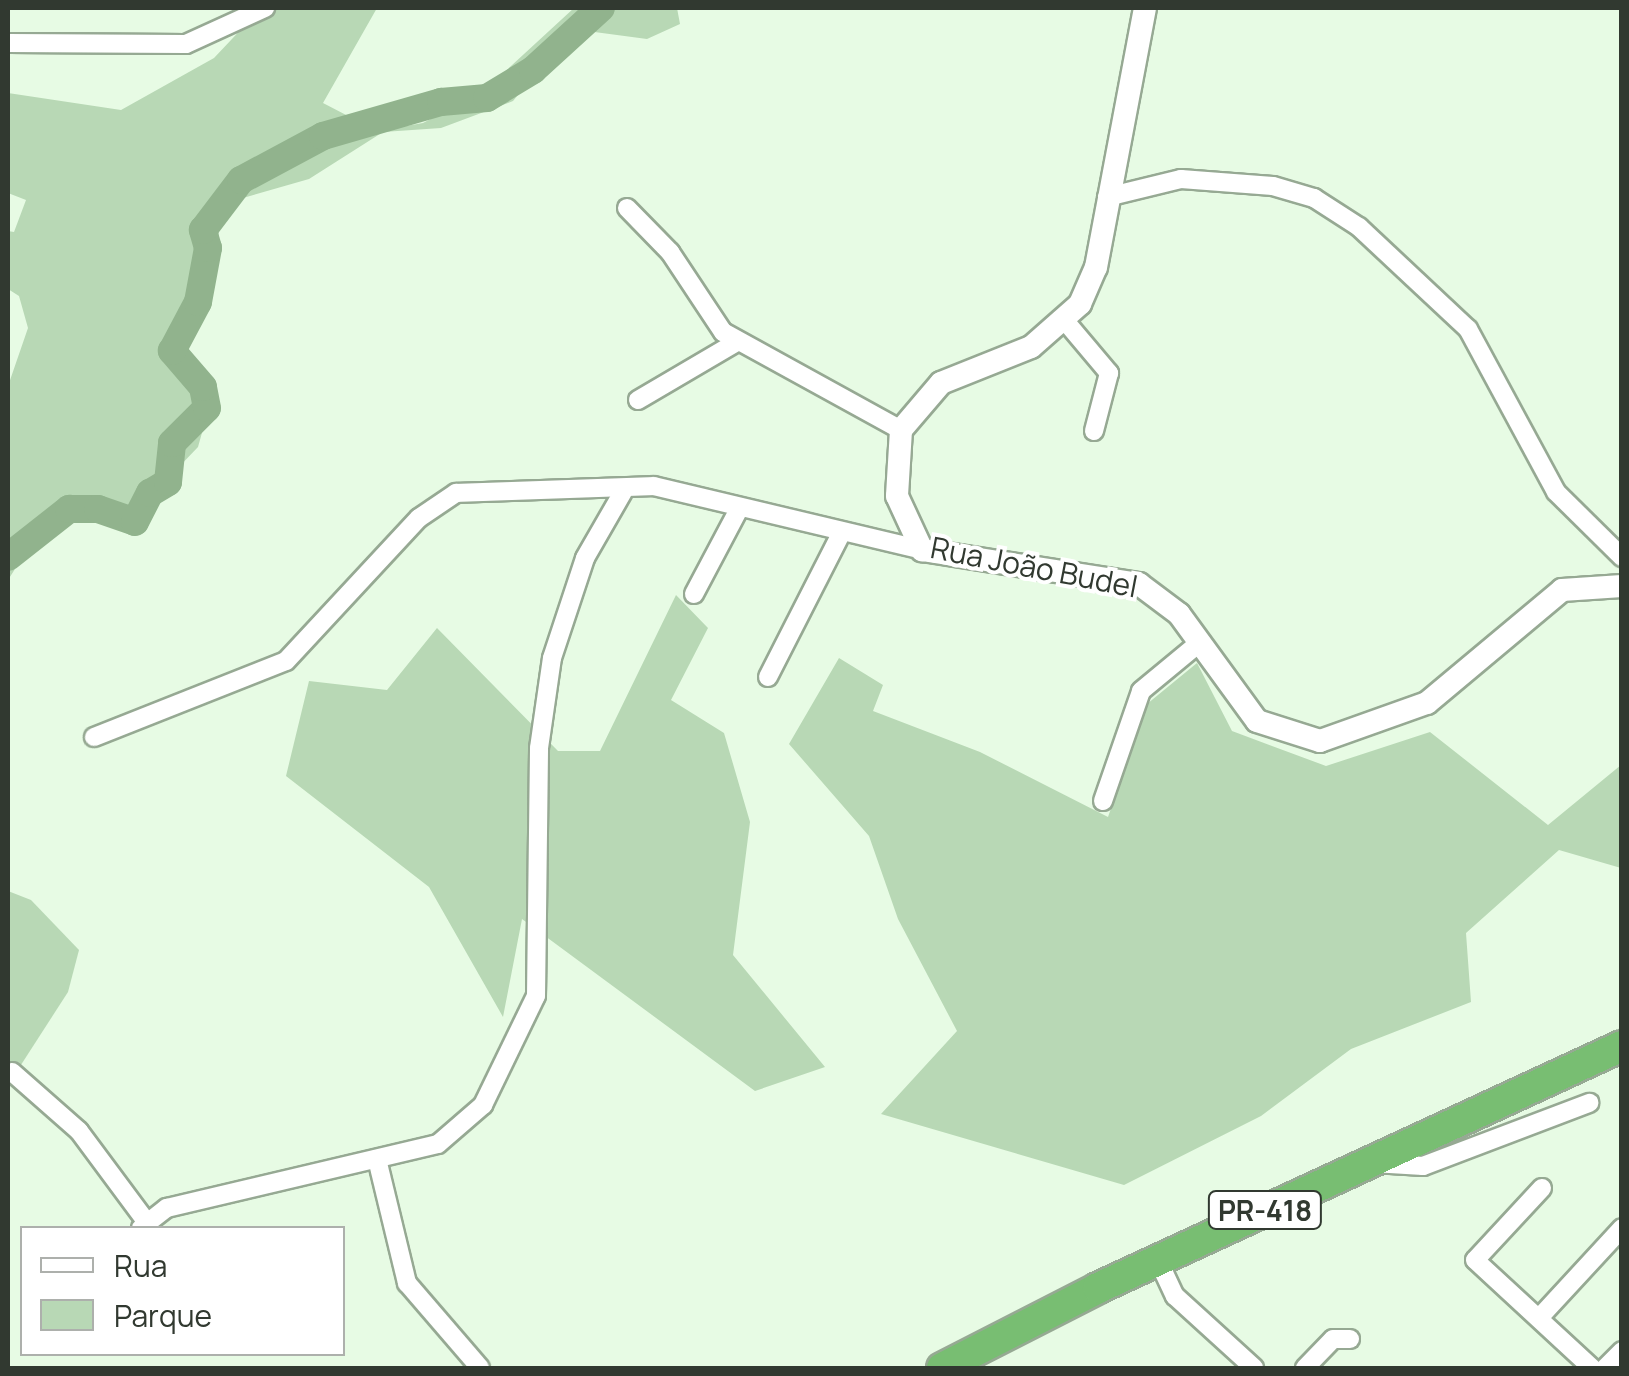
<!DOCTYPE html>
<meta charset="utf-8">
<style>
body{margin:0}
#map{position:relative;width:1629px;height:1376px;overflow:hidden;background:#e7fbe4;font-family:Manrope,sans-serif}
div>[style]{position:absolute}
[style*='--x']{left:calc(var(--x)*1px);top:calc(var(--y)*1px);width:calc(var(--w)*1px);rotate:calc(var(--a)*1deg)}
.green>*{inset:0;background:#b8d8b5}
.river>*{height:28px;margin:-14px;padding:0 14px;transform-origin:14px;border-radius:14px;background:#91b38d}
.roads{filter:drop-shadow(2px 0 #96a993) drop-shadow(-2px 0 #96a993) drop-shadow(0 2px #96a993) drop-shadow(0 -2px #96a993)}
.minor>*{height:18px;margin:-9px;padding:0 9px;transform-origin:9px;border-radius:9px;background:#fff}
.tertiary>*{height:22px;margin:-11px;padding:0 11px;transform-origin:11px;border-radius:11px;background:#fff}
.trunk>*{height:30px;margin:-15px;padding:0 15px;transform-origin:15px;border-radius:15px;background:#78be72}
span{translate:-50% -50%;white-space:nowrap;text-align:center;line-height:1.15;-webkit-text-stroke:8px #fff;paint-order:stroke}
.shield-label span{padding:2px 8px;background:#fff;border:2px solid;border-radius:8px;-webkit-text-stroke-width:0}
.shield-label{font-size:28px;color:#313930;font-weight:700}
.street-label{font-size:30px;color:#313930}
.frame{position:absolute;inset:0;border:10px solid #313930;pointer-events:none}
.legend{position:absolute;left:20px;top:1226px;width:325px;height:130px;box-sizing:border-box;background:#fff;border:2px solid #adb0ac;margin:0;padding:12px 18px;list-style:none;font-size:30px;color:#313930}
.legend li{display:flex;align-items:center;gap:20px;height:50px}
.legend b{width:50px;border:2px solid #adb0ac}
</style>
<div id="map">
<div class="green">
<i style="clip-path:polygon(277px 8px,377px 8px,323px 103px,377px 131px,423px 123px,484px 91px,574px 8px,677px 8px,680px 24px,647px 39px,572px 29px,513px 101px,441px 128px,383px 132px,309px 179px,243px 198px,219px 217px,218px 261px,176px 345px,212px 397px,198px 447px,131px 517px,62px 524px,34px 539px,8px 580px,8px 386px,28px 328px,19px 296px,8px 289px,8px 231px,14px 232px,26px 200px,8px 193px,8px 93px,121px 110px,214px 58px,248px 22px)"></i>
<i style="clip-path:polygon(676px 595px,708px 628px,671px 700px,724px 733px,750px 822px,733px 955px,825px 1067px,755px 1091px,522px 919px,503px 1017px,429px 887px,286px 776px,309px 681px,387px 690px,437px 628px,558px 751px,600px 751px)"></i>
<i style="clip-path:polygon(839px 658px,883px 685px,873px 711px,980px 752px,1108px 817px,1147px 704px,1197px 663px,1232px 731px,1326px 766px,1430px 732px,1548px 825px,1621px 765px,1621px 868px,1559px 850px,1466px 933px,1471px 1002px,1351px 1049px,1261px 1116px,1124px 1185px,881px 1114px,957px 1031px,898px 919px,869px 836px,789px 744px)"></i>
<i style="clip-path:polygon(8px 891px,31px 900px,79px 950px,68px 992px,8px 1085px)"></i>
</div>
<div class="river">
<i style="--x:8;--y:557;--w:78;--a:-38.2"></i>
<i style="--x:69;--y:509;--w:29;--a:0"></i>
<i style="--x:98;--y:509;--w:39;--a:19"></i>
<i style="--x:135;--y:522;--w:33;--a:-63"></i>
<i style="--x:150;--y:493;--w:21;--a:-31"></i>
<i style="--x:168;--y:482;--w:39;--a:-84"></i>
<i style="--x:172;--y:443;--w:49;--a:-45"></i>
<i style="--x:207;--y:408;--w:21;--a:-101"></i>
<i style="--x:203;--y:387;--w:48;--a:-130.7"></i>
<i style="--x:172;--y:351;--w:55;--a:-62"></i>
<i style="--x:198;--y:302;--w:55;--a:-79.5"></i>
<i style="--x:208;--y:248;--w:19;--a:-106"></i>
<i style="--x:203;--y:230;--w:63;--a:-52.8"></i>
<i style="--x:241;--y:180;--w:93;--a:-28.2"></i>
<i style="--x:323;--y:136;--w:123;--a:-16.1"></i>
<i style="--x:441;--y:102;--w:46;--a:-5"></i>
<i style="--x:487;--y:98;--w:54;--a:-31.3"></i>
<i style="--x:533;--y:70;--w:92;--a:-42.4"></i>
</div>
<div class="roads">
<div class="minor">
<i style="--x:8;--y:43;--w:178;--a:0.3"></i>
<i style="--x:186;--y:44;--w:87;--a:-24.5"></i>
<i style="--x:1107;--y:197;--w:76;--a:-13.7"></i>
<i style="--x:1181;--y:179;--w:92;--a:4.4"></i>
<i style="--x:1273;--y:186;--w:43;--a:16.3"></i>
<i style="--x:1314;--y:198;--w:54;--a:32.8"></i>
<i style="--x:1359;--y:227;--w:149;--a:43.1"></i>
<i style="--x:1468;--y:329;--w:185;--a:61.6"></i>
<i style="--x:1556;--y:492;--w:93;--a:44.6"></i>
<i style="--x:627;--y:208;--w:62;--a:45.7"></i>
<i style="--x:670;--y:252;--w:96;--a:56.5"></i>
<i style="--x:723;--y:332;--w:203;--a:28.8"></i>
<i style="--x:1066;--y:322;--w:67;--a:49.9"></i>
<i style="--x:1109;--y:373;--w:60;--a:104.5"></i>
<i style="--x:638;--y:400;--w:115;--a:-30.4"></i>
<i style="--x:694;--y:594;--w:96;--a:-62.1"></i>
<i style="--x:768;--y:677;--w:161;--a:-63"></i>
<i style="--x:94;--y:737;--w:206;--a:-21.6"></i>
<i style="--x:286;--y:661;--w:195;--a:-47.1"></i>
<i style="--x:419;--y:518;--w:45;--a:-34"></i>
<i style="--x:456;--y:493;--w:198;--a:-2"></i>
<i style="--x:654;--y:486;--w:276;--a:13.4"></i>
<i style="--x:1103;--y:801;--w:116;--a:-70.9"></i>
<i style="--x:1141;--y:691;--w:75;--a:-39.6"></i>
<i style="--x:12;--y:1072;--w:89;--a:41.4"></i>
<i style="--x:79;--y:1131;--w:111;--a:53.4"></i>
<i style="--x:377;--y:1159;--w:128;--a:76.4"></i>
<i style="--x:407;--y:1283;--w:112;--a:49.3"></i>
<i style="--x:1373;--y:1163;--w:50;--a:3.4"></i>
<i style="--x:1423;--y:1166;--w:178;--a:-20.8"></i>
<i style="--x:1542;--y:1188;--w:98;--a:132.9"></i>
<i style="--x:1475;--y:1260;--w:159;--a:42.7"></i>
<i style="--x:141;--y:1228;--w:33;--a:-38"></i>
<i style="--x:167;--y:1208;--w:278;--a:-13.3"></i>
<i style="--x:438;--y:1144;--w:60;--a:-40.9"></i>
<i style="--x:483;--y:1105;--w:121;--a:-64.1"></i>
<i style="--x:536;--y:996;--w:248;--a:-89.3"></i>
<i style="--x:539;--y:748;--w:91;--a:-81.8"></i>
<i style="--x:552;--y:658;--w:105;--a:-71.7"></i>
<i style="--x:585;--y:558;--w:76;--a:-60.1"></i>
<i style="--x:1158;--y:1260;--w:40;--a:65"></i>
<i style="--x:1175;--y:1296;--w:107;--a:42.3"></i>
<i style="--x:1539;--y:1318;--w:122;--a:-47.3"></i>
<i style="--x:1305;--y:1368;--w:40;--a:-46"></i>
<i style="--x:1333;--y:1339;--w:17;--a:0"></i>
<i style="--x:1605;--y:1368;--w:24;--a:-45"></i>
</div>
<div class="tertiary">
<i style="--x:1145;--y:8;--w:264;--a:100.7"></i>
<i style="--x:1096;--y:267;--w:40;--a:113.4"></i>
<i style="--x:1080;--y:304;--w:65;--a:138.7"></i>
<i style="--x:1031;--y:347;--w:97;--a:158.2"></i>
<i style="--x:941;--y:383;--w:62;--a:130.4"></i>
<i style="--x:901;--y:430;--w:66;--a:93.5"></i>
<i style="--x:897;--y:496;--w:60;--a:65.2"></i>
<i style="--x:922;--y:550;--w:220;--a:8.9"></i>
<i style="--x:1139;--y:584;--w:50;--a:36.9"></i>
<i style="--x:1179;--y:614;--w:132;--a:53.9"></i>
<i style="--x:1257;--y:721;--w:66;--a:17.6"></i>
<i style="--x:1320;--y:741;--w:114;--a:-19.6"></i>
<i style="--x:1427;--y:703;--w:176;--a:-39.9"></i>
<i style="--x:1562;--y:590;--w:60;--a:-3.8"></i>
</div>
<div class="trunk">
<i style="--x:942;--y:1368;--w:175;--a:-27.1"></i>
<i style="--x:1098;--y:1288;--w:577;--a:-24.79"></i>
</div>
</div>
<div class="shield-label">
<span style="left:1265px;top:1210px">PR-418</span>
</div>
<div class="street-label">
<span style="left:1034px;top:567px;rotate:11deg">Rua João Budel</span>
</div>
<div class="frame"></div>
<ul class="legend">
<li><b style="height:12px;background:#fff"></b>Rua</li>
<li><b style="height:28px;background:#b8d8b5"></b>Parque</li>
</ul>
</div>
